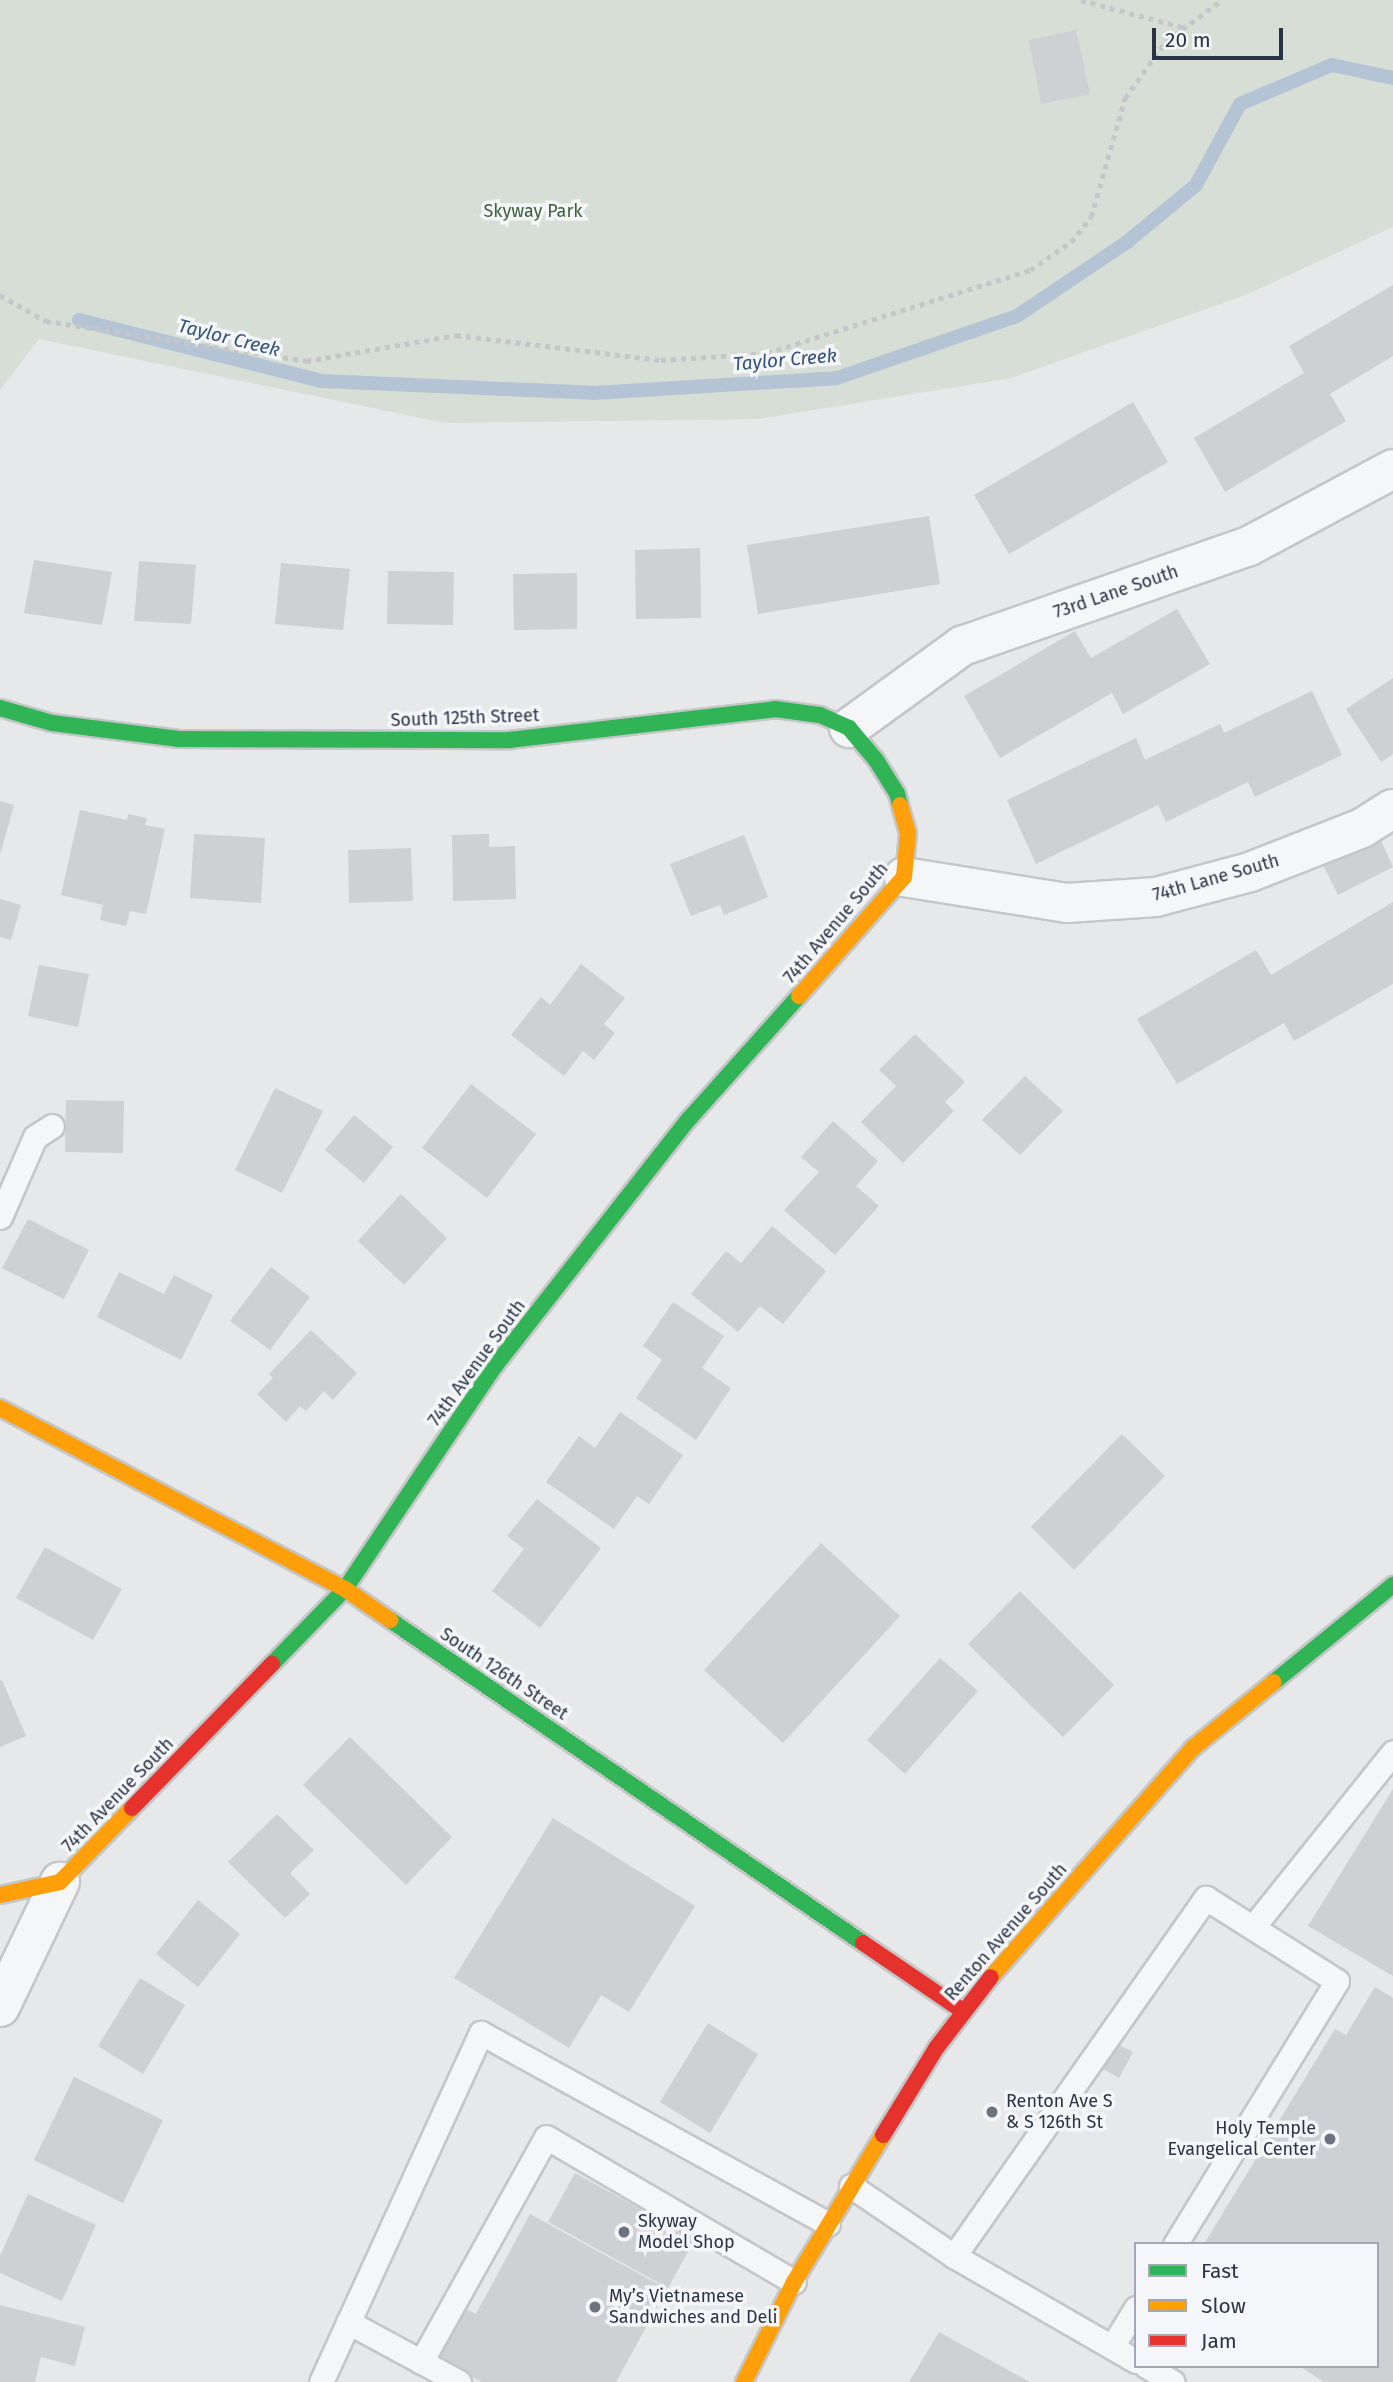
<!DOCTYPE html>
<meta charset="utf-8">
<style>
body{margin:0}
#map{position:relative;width:1393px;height:2382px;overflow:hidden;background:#e6e8ea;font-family:"Fira Sans",sans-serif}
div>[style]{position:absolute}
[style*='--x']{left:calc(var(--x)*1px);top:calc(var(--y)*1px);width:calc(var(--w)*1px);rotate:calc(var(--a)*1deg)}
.green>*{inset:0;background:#d6ded6}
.stream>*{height:14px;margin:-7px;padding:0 7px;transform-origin:7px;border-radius:7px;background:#b4c4d5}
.building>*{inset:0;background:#ced0d3}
.path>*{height:4.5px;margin-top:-2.25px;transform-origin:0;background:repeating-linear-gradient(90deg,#c5c6ca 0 5px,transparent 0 10px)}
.roads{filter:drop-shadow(2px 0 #c4c6c8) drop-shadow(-2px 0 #c4c6c8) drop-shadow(0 2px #c4c6c8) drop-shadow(0 -2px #c4c6c8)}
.lane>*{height:23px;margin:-11.5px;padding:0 11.5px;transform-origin:11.5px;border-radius:11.5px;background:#f5f6f7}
.street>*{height:38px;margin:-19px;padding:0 19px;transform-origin:19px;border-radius:19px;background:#f5f6f7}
.fast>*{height:16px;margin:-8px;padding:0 8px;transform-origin:8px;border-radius:8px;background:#30b455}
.slow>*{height:16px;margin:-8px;padding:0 8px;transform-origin:8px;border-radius:8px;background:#ff9f0a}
.jam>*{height:16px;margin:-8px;padding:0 8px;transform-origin:8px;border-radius:8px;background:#e5322d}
.dots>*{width:19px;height:19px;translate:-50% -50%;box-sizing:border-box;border:4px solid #f4f6f9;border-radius:50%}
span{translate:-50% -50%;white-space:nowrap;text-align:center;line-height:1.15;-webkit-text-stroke:7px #f4f6f9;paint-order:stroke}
.park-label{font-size:18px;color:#3f6138}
.street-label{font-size:18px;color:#2b3445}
.poi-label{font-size:18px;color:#2b3445}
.left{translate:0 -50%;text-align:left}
.right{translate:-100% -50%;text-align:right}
.water-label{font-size:19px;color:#34527a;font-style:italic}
.legend{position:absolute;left:1134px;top:2242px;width:245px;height:126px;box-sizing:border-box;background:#f4f6f9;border:2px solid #a4a8b1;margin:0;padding:9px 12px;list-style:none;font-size:21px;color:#2b3445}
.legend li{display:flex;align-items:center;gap:14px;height:35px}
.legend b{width:35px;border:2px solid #a4a8b1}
.scale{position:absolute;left:1152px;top:28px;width:131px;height:32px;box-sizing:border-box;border:4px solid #2b3445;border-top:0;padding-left:9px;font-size:21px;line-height:24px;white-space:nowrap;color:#2b3445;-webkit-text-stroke:5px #f4f6f9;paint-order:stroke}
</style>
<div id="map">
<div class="green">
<i style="clip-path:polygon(0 0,1393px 0,1393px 227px,1248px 294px,1011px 378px,759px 419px,445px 423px,39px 339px,0 390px)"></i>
</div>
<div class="stream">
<i style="--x:79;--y:320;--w:251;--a:14.1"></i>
<i style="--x:322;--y:381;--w:272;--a:2.5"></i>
<i style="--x:594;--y:393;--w:243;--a:-3.5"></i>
<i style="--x:837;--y:378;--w:190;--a:-19"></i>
<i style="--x:1017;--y:316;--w:133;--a:-33.9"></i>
<i style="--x:1127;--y:242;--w:89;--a:-39.6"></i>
<i style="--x:1196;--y:185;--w:92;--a:-61.5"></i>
<i style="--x:1240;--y:104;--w:100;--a:-23"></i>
<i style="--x:1332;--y:65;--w:62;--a:12"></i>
</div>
<div class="building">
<i style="clip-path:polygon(1076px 30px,1090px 94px,1041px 104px,1029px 40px)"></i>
<i style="clip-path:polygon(1393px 285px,1393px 356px,1330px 394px,1346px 421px,1225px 492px,1194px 438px,1304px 373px,1289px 346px)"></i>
<i style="clip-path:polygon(1133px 402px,1168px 462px,1009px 554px,974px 495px)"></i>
<i style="clip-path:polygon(929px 516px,940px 584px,758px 614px,747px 545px)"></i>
<i style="clip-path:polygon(700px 548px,701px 618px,636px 619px,635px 550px)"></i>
<i style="clip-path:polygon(34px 560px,112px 572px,102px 625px,24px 613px)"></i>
<i style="clip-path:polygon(139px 561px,196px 565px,191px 624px,134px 621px)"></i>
<i style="clip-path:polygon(281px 563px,350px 569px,343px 630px,275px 624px)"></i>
<i style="clip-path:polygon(388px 571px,454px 572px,453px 625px,387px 624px)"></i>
<i style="clip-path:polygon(577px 573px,577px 629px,514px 630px,513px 574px)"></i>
<i style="clip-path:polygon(1177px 609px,1210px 664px,1123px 714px,1112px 693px,1000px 758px,964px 696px,1075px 631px,1091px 658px)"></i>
<i style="clip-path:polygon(1393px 678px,1393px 754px,1381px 762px,1346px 709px)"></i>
<i style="clip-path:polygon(1312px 691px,1342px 755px,1255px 797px,1248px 782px,1166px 822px,1158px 805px,1036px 864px,1007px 800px,1136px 738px,1145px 760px,1220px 724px,1224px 733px)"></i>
<i style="clip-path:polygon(0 801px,14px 805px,1px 852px,0 851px)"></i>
<i style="clip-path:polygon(80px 810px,127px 820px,128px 814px,147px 818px,145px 825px,165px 829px,146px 914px,130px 911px,126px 926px,100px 920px,103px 905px,61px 895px)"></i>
<i style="clip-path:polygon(1377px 832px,1393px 867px,1338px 895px,1321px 861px)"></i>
<i style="clip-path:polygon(194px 834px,265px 838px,261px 903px,190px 898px)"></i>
<i style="clip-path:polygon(489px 834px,489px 847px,515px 846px,516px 899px,453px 901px,452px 835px)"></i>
<i style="clip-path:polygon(744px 835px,768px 897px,724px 915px,720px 905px,691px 916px,670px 864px)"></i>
<i style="clip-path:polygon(411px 848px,413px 901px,349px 903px,348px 850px)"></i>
<i style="clip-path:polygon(0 899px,21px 905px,11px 940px,0 937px)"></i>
<i style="clip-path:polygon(1393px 902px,1393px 984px,1294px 1041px,1284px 1023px,1177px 1084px,1137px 1019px,1256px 950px,1271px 975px)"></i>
<i style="clip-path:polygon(581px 964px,625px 998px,604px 1024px,615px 1033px,594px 1060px,583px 1051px,564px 1076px,511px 1035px,541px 997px,550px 1005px)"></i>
<i style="clip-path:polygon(39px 965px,89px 974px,78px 1027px,28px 1016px)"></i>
<i style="clip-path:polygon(915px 1034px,965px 1082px,945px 1102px,954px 1111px,903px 1163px,861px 1122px,896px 1086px,879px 1070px)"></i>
<i style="clip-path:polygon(1025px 1076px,1063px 1111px,1020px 1155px,982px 1120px)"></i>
<i style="clip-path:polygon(471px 1084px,536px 1134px,487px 1198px,422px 1148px)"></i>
<i style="clip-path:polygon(275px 1088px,323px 1111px,282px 1193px,235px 1170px)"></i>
<i style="clip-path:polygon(66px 1100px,124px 1101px,123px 1153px,65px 1152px)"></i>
<i style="clip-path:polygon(354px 1115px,393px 1147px,364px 1183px,325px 1150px)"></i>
<i style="clip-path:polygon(833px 1121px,878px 1161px,856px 1186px,879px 1206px,835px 1255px,784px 1210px,819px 1172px,801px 1157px)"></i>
<i style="clip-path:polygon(401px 1194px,447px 1238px,404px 1285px,358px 1241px)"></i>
<i style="clip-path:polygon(28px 1219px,89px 1250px,64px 1299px,2px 1268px)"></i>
<i style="clip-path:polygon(772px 1226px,826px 1271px,783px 1324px,760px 1306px,738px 1332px,691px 1294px,726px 1251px,741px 1263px)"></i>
<i style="clip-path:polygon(271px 1267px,310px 1297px,270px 1350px,230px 1321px)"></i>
<i style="clip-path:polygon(119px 1272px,164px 1294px,174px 1275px,213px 1295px,181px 1360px,97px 1317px)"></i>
<i style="clip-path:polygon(673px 1302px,724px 1336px,702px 1368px,731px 1388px,696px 1440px,636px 1398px,662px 1360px,643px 1346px)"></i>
<i style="clip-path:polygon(311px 1330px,357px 1373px,333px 1400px,324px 1391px,306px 1411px,300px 1406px,286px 1422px,257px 1394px,273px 1378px,269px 1374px)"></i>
<i style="clip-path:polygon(620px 1412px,683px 1455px,649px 1504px,637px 1496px,614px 1529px,546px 1482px,579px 1436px,595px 1448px)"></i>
<i style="clip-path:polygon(1122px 1434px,1165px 1476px,1074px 1570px,1031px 1527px)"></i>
<i style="clip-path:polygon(537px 1499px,601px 1548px,540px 1628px,492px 1591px,524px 1549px,507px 1536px)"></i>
<i style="clip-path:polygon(821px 1543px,900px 1616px,783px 1743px,704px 1670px)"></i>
<i style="clip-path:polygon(45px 1547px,122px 1589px,93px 1640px,16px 1598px)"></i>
<i style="clip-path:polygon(1020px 1591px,1114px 1685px,1063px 1737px,968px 1644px)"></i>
<i style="clip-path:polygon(940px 1658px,978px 1691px,905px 1774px,867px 1740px)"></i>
<i style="clip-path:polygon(2px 1680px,26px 1736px,0 1747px,0 1681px)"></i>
<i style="clip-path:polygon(350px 1737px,452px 1837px,406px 1885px,303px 1785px)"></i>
<i style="clip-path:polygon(1393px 1789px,1393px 1976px,1308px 1926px)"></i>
<i style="clip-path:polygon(277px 1814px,314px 1850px,290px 1873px,310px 1894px,285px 1918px,228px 1862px)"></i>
<i style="clip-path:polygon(553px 1818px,695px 1906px,629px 2012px,601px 1995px,569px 2048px,454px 1978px)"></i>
<i style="clip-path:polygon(198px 1900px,240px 1934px,198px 1987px,156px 1954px)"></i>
<i style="clip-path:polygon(140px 1978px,185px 2005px,143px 2074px,98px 2046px)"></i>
<i style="clip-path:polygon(1375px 1987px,1393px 1998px,1393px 2382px,1324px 2382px,1299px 2366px,1377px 2366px,1377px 2244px,1204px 2244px,1335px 2029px,1346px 2035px)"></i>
<i style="clip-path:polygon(708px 2023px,758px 2054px,710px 2133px,660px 2102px)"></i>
<i style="clip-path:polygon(1116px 2043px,1133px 2052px,1119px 2078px,1101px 2068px)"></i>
<i style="clip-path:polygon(74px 2077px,163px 2120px,123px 2203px,34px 2160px)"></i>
<i style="clip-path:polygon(575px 2173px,695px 2239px,668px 2288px,548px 2222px)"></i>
<i style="clip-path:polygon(28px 2194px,96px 2225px,62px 2301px,0 2273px,0 2256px)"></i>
<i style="clip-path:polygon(530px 2214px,667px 2289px,616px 2382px,482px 2382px,434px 2356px,462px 2307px,476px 2314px)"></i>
<i style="clip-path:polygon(0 2305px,85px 2327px,75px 2366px,41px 2357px,35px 2382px,0 2382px)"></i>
<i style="clip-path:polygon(939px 2332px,1030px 2382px,909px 2382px)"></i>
</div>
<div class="path">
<i style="--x:1081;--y:0;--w:105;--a:15"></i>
<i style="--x:0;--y:295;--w:53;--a:29.5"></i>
<i style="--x:46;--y:321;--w:263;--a:8.7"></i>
<i style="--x:306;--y:361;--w:152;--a:-9.8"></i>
<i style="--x:456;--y:335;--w:207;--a:7"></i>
<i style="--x:661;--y:360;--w:106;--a:-3.8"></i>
<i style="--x:767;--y:353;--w:276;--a:-17.5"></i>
<i style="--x:1030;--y:270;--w:50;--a:-34.3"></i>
<i style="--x:1071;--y:242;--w:32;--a:-51"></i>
<i style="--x:1091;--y:217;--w:124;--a:-74.1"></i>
<i style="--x:1125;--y:98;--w:70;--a:-54.3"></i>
<i style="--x:1166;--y:41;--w:69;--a:-36.2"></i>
</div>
<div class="roads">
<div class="lane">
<i style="--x:0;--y:1217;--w:87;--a:-66.4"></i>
<i style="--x:35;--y:1137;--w:20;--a:-33"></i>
<i style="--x:1253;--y:1927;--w:224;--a:-51.3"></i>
<i style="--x:851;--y:2186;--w:125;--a:34.2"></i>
<i style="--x:954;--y:2256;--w:210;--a:30"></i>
<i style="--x:954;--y:2256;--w:438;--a:-54.9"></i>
<i style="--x:1206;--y:1898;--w:155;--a:32.4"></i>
<i style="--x:1337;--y:1981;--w:309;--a:121.6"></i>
<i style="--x:348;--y:2322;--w:126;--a:28.4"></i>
<i style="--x:1112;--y:2347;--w:46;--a:-58.4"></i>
<i style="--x:421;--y:2362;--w:257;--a:-60.9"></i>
<i style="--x:546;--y:2137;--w:287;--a:30.3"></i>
<i style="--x:1146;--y:2366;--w:31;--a:31"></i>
<i style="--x:321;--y:2382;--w:384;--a:-65.4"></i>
<i style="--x:481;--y:2033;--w:396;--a:28.8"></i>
</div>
<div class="street">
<i style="--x:849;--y:728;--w:140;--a:-36"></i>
<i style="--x:962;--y:646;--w:304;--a:-19.2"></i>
<i style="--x:1249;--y:546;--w:163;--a:-28.1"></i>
<i style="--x:904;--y:877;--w:165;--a:9.1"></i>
<i style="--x:1067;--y:903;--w:89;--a:-3.9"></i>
<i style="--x:1156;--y:897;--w:97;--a:-14.9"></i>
<i style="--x:1250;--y:872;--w:120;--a:-21.4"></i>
<i style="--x:1362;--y:828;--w:36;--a:-32"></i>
<i style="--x:0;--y:2007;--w:139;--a:-64.4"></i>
</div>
<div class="fast">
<i style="--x:0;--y:708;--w:54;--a:16.1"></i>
<i style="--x:52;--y:723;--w:128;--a:7.2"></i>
<i style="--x:179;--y:739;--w:330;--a:0.2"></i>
<i style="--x:509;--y:740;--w:268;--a:-6.6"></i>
<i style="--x:775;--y:709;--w:45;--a:7.6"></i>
<i style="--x:820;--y:715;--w:32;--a:24"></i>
<i style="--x:849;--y:728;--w:42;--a:49.8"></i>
<i style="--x:876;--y:760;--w:39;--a:58"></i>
<i style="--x:897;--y:793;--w:12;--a:76"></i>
<i style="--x:390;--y:1620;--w:573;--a:34.33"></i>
<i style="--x:272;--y:1664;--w:105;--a:-45.8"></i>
<i style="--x:345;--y:1589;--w:269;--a:-56.1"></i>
<i style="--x:495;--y:1366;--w:314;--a:-51.9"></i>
<i style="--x:689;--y:1119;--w:165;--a:-48.2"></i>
<i style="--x:1274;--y:1682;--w:154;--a:-39.2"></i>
</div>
<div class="slow">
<i style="--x:799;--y:996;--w:159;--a:-48.6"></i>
<i style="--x:904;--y:877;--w:44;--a:-84.8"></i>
<i style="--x:908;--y:833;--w:29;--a:-106"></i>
<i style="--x:0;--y:1408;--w:390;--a:27.7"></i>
<i style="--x:345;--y:1589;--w:55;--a:34.6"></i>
<i style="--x:0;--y:1895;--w:61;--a:-12.2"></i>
<i style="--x:60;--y:1882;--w:103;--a:-45.8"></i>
<i style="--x:991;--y:1977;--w:305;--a:-48.6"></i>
<i style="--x:1193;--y:1748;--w:104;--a:-39.2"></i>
<i style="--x:744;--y:2382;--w:112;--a:-63.4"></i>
<i style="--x:794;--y:2282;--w:172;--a:-58.8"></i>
</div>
<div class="jam">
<i style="--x:132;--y:1808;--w:201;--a:-45.8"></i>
<i style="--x:863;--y:1943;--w:121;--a:34.2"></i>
<i style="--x:883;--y:2135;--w:103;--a:-58.5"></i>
<i style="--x:937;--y:2047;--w:88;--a:-52.4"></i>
</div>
</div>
<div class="dots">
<i style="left:992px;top:2112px;background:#6c737f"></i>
<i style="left:1330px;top:2139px;background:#6c737f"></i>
<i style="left:624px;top:2232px;background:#6c737f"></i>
<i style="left:595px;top:2307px;background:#6c737f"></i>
</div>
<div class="park-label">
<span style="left:533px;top:211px">Skyway Park</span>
</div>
<div class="street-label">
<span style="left:1116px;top:592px;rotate:-19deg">73rd Lane South</span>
<span style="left:465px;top:718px;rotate:-2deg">South 125th Street</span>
<span style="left:1216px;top:878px;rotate:-16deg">74th Lane South</span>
<span style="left:836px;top:923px;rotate:-50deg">74th Avenue South</span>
<span style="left:477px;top:1363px;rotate:-54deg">74th Avenue South</span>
<span style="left:504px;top:1674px;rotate:34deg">South 126th Street</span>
<span style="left:118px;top:1795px;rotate:-46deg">74th Avenue South</span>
<span style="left:1006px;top:1932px;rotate:-49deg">Renton Avenue South</span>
</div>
<div class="poi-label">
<span class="left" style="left:1006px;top:2112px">Renton Ave S<br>&amp; S 126th St</span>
<span class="right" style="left:1316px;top:2139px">Holy Temple<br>Evangelical Center</span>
<span class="left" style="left:638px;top:2232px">Skyway<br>Model Shop</span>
<span class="left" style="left:609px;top:2307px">My’s Vietnamese<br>Sandwiches and Deli</span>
</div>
<div class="water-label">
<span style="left:229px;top:338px;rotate:14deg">Taylor Creek</span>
<span style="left:785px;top:360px;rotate:-5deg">Taylor Creek</span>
</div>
<ul class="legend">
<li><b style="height:9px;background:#30b455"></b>Fast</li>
<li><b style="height:9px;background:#ff9f0a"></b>Slow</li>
<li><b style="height:9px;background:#e5322d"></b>Jam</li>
</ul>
<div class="scale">20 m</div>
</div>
